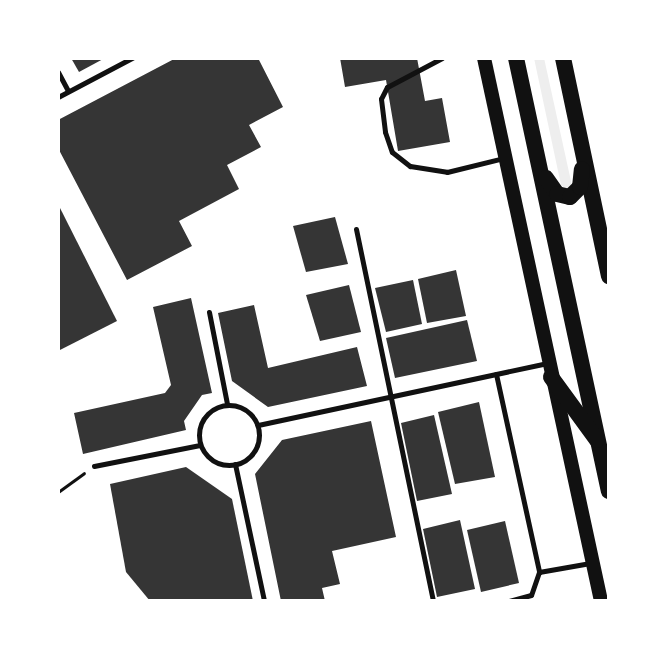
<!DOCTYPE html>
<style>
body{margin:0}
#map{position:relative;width:667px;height:659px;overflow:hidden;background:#fff;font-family:"Open Sans",sans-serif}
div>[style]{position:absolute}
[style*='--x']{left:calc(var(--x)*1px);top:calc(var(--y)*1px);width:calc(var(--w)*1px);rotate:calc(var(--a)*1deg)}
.green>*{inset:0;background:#eee}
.building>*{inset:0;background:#353535}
.path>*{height:3px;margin:-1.5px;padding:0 1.5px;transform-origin:1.5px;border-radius:1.5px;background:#111}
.service>*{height:5px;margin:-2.5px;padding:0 2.5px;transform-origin:2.5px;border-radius:2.5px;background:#111}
.service>.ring{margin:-2.5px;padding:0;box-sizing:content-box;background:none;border:5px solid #111;border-radius:50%}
.secondary>*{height:14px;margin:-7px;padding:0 7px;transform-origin:7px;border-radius:7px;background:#111}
.primary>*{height:16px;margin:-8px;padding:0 8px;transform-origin:8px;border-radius:8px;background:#111}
span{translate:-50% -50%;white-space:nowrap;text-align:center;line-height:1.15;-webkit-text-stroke:7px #fff;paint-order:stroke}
.frame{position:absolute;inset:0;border:60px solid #fff;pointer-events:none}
</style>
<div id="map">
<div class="green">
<i style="clip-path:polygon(534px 58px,544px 58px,572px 186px,566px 189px,561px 185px)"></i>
</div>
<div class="building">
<i style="clip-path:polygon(71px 58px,105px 58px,79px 72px)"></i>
<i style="clip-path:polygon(176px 58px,258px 58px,283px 107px,249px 125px,261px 147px,227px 165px,239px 189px,179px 221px,192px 246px,127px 280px,58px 148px,58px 120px)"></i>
<i style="clip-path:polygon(340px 58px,417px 58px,425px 101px,442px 98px,450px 142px,398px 151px,386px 80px,345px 87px)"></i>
<i style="clip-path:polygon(58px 204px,117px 321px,58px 351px)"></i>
<i style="clip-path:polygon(335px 217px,348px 264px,306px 272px,293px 226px)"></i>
<i style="clip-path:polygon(456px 270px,466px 316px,427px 323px,418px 279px)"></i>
<i style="clip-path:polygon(413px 280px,422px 324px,386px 332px,375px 288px)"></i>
<i style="clip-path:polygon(349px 285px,361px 332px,320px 341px,306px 295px)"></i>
<i style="clip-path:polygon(191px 298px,212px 393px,202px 395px,184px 421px,186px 430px,83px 454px,74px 413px,165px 393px,171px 385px,153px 307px)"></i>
<i style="clip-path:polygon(254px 305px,268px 368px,357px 347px,367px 386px,268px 407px,232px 381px,218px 313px)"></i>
<i style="clip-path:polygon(467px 320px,477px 361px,395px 378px,386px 338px)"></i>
<i style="clip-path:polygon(479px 402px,495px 477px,455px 484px,438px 412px)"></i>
<i style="clip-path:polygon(434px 415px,452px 494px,417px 501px,401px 423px)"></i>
<i style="clip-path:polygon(371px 421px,396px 537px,332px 551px,340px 584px,322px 588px,325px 601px,281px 601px,255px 474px,282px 440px)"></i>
<i style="clip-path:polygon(186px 467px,232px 499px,253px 601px,150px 601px,126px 572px,110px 484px)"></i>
<i style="clip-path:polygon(460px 520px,475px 589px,437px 597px,423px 529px)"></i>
<i style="clip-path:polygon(505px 521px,519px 583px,481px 592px,467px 530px)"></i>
</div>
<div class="path">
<i style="--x:58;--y:492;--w:32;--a:-36"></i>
</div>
<div class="service">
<i style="--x:442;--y:58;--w:62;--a:152.2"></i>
<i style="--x:387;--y:87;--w:13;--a:117"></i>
<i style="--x:381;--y:99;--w:33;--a:83"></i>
<i style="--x:385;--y:132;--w:21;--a:71"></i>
<i style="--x:392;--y:152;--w:23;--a:38"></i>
<i style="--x:410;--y:166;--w:37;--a:9"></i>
<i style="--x:447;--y:172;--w:59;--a:-13.8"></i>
<i style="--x:58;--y:72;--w:21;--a:62"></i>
<i style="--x:58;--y:97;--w:84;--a:-27.8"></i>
<i style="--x:356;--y:229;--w:380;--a:78.3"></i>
<i style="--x:209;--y:312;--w:94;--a:78.9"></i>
<i style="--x:496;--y:374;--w:203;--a:77.7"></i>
<i style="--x:539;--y:572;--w:24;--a:109"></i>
<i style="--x:531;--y:595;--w:24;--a:165"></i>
<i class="ring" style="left:199px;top:405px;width:55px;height:55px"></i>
<i style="--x:258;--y:425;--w:296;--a:-12.1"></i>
<i style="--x:235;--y:464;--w:140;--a:78"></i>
<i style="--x:94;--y:466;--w:108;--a:-11.2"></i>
<i style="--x:539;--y:572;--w:52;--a:-10"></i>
</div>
<div class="secondary">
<i style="--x:484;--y:58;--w:555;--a:77.84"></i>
</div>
<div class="primary">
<i style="--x:516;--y:58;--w:443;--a:77.9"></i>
<i style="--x:563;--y:58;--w:223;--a:78.1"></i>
<i style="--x:546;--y:178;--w:19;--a:55"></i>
<i style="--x:557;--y:194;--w:13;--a:13"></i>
<i style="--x:570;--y:197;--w:14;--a:-45"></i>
<i style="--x:580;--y:187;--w:18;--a:-84"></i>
<i style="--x:551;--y:377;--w:78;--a:53.9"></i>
</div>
<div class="frame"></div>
</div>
